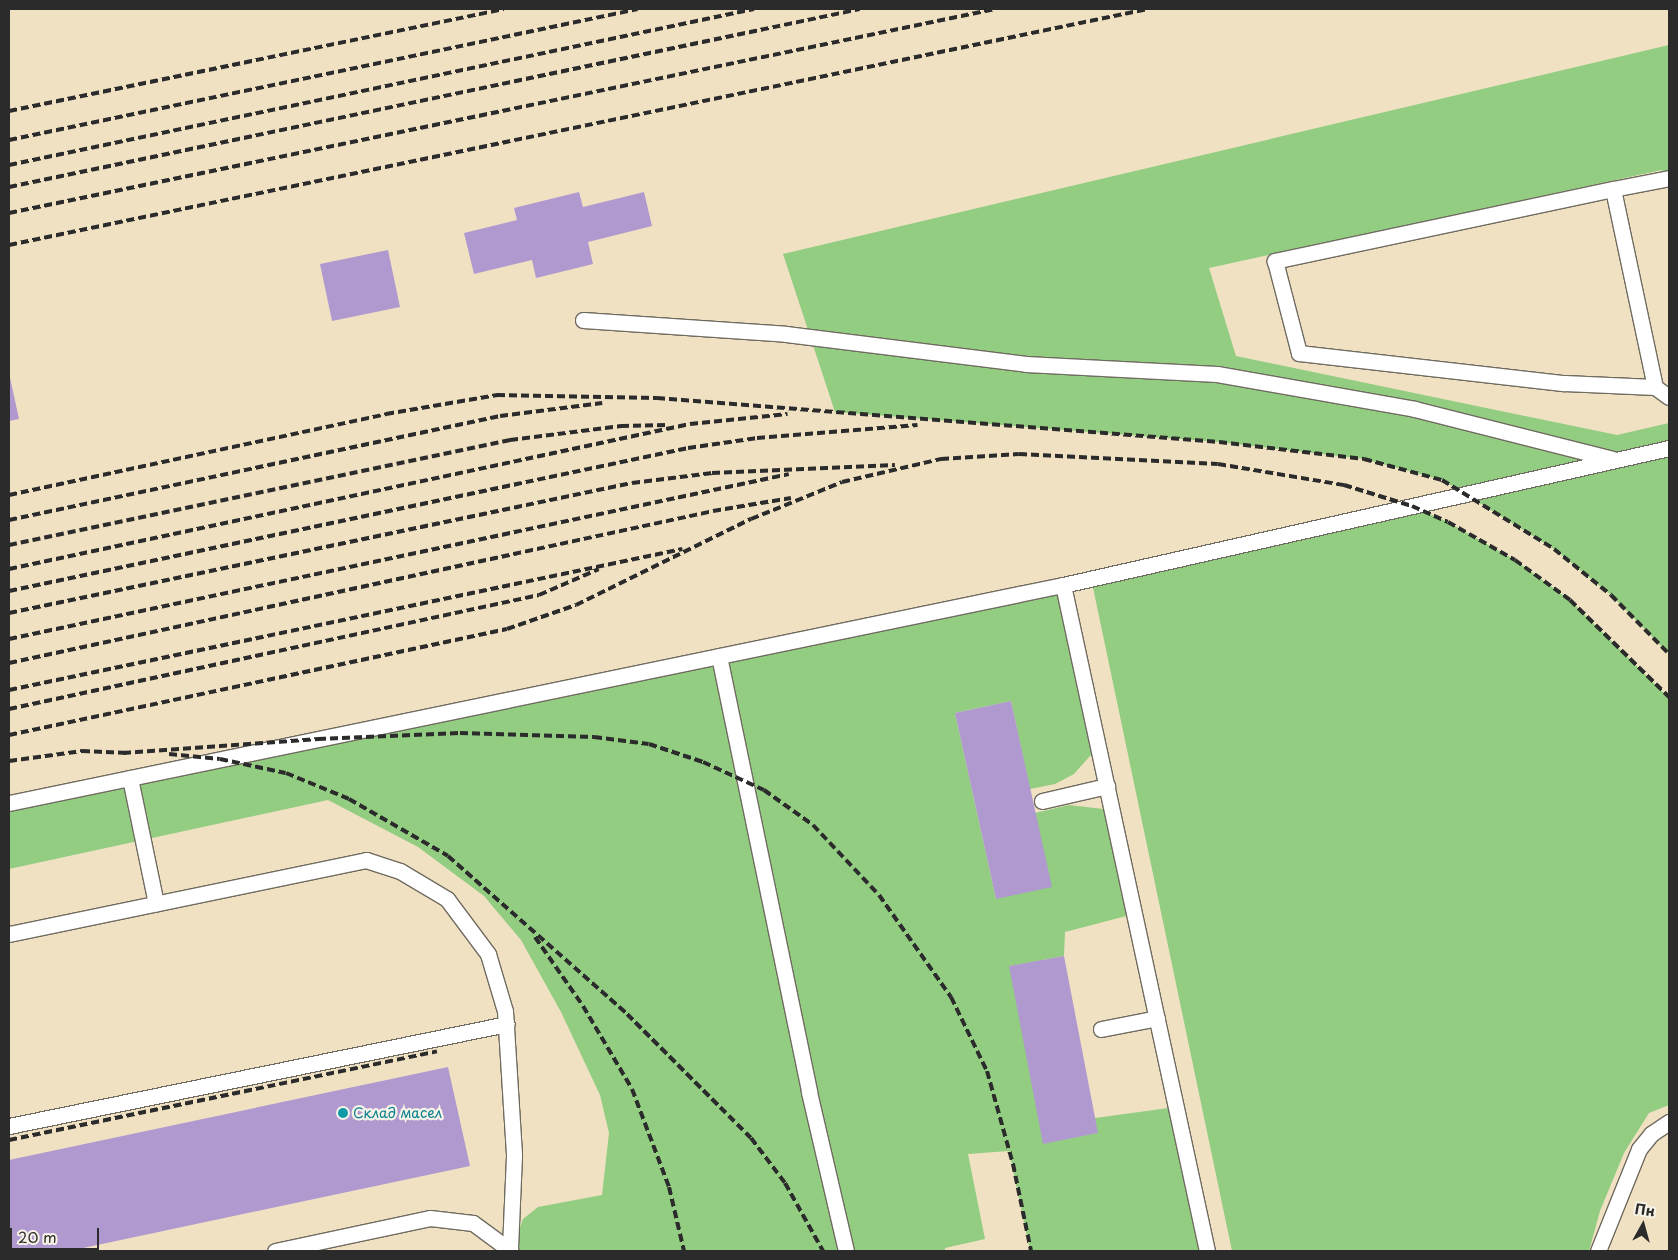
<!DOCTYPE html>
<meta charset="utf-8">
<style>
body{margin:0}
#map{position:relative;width:1678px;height:1260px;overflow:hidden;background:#f0e1c3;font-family:"Playpen Sans",sans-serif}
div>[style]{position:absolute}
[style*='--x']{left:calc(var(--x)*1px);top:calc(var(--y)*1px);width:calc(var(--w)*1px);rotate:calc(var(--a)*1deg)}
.green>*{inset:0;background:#92cd82}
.building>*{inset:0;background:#af99cf}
.roads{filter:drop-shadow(1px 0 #706b60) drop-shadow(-1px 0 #706b60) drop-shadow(0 1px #706b60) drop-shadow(0 -1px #706b60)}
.service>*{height:15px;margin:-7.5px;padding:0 7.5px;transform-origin:7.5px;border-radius:7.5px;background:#fff}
.rail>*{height:4px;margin-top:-2px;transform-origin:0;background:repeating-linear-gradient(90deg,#2b2b2b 0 8px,transparent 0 12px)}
.dots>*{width:14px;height:14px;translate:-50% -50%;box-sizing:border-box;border:2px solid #f7f3e8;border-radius:50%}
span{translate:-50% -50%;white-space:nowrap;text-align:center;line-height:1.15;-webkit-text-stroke:4.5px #f7f3e8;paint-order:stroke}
.culture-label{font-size:14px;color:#0d838f}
.left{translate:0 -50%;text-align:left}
.frame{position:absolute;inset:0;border:10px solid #2b2b2b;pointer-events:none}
.north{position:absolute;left:1618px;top:1200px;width:50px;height:50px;-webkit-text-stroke:4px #f7f3e8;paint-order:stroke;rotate:7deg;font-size:14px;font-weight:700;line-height:20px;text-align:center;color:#2b2b2b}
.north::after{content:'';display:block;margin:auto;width:18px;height:22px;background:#2b2b2b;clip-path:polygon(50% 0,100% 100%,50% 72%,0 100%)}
.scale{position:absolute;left:10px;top:1228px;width:89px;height:22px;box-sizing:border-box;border:2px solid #2b2b2b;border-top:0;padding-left:6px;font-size:15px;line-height:18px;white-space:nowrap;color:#2b2b2b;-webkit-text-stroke:4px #f7f3e8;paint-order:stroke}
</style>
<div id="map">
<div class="green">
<i style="clip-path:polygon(1669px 45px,1669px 178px,1664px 179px,1662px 170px,1209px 268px,1236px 356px,1617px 435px,1669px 423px,1669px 654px,1611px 595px,1554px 549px,1442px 480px,1364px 459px,1219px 442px,835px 412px,783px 254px)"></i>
<i style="clip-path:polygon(1412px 506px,1448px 522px,1515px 560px,1570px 600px,1669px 698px,1669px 1105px,1649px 1113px,1624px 1153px,1600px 1211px,1589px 1251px,1232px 1251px,1091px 578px)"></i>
<i style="clip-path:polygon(1063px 585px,1098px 747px,1074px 774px,1055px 784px,1030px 789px,1011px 701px,955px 713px,996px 899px,1035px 813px,1069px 805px,1112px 810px,1134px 914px,1065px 932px,1064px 956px,1010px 966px,1044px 1143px,1097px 1133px,1095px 1118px,1176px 1107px,1207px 1251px,1030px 1251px,1009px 1151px,968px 1154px,985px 1239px,945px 1248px,945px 1251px,511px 1251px,523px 1219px,538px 1207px,602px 1195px,609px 1133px,600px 1095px,561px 1012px,521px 940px,484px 896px,418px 847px,328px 800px,9px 869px,9px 803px)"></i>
</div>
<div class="building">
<i style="clip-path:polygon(579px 192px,583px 207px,644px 192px,652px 226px,588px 242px,593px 264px,536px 278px,532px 260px,474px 274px,464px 233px,517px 220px,514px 208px)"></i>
<i style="clip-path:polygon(388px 250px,400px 307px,332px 321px,320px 264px)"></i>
<i style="clip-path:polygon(9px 373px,19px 419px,9px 421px)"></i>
<i style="clip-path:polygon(1011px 701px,1052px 887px,996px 899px,955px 713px)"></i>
<i style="clip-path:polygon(1064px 956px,1098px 1133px,1043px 1144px,1009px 966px)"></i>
<i style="clip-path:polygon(448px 1067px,470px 1166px,69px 1251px,9px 1251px,9px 1160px)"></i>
</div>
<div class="roads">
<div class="service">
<i style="--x:1613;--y:189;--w:346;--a:168"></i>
<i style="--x:1275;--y:261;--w:95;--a:75.4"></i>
<i style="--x:1299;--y:353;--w:267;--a:6.5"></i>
<i style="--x:1564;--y:383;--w:91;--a:2.5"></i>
<i style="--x:1655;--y:387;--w:17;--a:36"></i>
<i style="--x:583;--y:320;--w:203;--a:3.9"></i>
<i style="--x:786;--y:334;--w:242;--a:7.1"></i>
<i style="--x:1026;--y:364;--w:191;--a:3"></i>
<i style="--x:1217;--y:374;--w:201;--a:10"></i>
<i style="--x:1415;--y:409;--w:203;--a:14.2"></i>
<i style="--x:1655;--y:387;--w:202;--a:-102"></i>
<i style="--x:1613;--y:189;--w:57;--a:-11.1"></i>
<i style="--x:1063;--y:585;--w:681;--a:77.8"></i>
<i style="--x:719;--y:656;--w:445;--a:78.3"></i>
<i style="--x:809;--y:1092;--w:163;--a:76.9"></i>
<i style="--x:130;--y:778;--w:128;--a:78.3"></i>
<i style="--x:1042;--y:801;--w:67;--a:-13"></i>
<i style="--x:9;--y:803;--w:1076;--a:-11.69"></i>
<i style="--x:1063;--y:585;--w:621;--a:-12.74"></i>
<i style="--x:9;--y:934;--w:365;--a:-11.7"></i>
<i style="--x:366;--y:860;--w:36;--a:18"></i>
<i style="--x:400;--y:871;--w:55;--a:30.8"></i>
<i style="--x:447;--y:899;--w:69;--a:53.3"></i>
<i style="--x:488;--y:954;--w:59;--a:73.4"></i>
<i style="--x:505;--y:1011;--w:145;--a:86.4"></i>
<i style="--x:514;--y:1156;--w:92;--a:92.5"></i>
<i style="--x:1101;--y:1029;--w:57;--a:-11.1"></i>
<i style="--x:9;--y:1126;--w:508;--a:-11.58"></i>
<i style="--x:275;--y:1251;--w:158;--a:-12"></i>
<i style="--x:430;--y:1218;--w:43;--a:6.6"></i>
<i style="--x:473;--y:1223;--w:47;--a:36.4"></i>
<i style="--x:1598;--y:1251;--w:110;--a:-68.1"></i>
<i style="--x:1639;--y:1149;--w:19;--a:-51"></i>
<i style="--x:1651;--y:1134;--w:22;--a:-34"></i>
</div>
</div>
<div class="rail">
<i style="--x:9;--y:111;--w:505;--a:-11.64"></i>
<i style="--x:9;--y:140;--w:642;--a:-11.76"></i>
<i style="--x:9;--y:165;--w:761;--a:-11.83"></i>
<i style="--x:9;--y:187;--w:869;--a:-11.81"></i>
<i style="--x:9;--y:213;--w:1007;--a:-11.69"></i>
<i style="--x:9;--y:245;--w:1163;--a:-11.71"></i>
<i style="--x:9;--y:495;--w:386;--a:-12.1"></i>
<i style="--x:386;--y:414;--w:113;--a:-9.7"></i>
<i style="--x:497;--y:395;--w:160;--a:1.1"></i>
<i style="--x:657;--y:398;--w:564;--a:4.48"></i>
<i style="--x:1219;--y:442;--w:146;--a:6.7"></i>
<i style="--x:1364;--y:459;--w:81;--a:15.1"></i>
<i style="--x:1442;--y:480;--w:132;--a:31.6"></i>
<i style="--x:1554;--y:549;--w:73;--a:38.9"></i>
<i style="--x:1611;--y:595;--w:83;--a:45.5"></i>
<i style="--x:9;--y:520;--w:502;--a:-11.96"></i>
<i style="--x:500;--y:416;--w:103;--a:-7.3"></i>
<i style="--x:9;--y:545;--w:512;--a:-11.84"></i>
<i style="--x:510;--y:440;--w:112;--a:-7.2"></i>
<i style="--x:621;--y:426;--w:46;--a:-1.2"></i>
<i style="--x:9;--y:569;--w:696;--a:-12.02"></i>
<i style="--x:690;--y:424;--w:98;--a:-5.9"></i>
<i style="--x:9;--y:591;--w:694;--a:-11.89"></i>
<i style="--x:688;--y:448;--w:70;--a:-8.2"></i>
<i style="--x:757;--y:438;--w:161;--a:-4.6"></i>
<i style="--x:9;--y:613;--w:636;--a:-11.79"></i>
<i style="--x:632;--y:483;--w:81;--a:-7.1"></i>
<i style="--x:712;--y:473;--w:183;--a:-2.5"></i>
<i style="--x:9;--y:639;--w:797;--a:-11.94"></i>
<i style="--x:9;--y:663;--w:720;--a:-12.18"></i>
<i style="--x:713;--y:511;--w:79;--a:-9.5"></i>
<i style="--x:9;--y:690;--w:688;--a:-11.83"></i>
<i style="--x:9;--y:709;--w:542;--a:-12.14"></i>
<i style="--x:539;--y:595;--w:65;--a:-23.4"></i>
<i style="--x:9;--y:735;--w:509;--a:-12.02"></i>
<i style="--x:507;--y:629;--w:73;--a:-19.2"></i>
<i style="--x:576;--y:605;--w:195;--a:-26.2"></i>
<i style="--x:751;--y:519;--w:98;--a:-22.1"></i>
<i style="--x:842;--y:482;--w:102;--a:-13.1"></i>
<i style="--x:941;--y:459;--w:78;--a:-3.7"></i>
<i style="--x:1019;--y:454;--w:199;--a:2.9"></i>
<i style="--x:1218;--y:464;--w:128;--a:9.5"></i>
<i style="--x:1344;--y:485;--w:71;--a:17.2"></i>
<i style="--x:1412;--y:506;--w:39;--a:24"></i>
<i style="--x:1448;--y:522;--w:77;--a:29.6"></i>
<i style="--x:1515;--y:560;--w:68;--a:36"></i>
<i style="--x:1570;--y:600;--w:139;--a:44.4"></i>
<i style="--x:123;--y:753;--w:196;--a:-4.1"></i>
<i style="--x:318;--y:739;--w:142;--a:-2.4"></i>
<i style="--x:460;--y:733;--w:134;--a:1.7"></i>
<i style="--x:594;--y:737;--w:55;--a:7.3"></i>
<i style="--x:649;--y:744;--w:57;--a:18.4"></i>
<i style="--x:703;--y:762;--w:67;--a:24.7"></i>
<i style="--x:764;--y:790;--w:60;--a:35.5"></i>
<i style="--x:813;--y:825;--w:96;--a:46.7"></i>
<i style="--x:879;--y:895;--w:125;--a:54.8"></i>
<i style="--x:951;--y:997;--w:82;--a:64.1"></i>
<i style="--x:987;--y:1071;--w:97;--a:74.4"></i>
<i style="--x:1013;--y:1164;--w:89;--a:78.3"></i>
<i style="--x:169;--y:754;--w:51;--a:5.6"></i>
<i style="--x:220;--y:759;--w:67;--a:12"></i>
<i style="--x:286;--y:773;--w:68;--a:22.4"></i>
<i style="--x:349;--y:799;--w:114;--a:29.9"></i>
<i style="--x:448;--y:856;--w:239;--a:41.4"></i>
<i style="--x:627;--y:1014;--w:175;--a:45"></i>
<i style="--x:751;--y:1138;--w:56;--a:52.9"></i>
<i style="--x:785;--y:1183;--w:78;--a:60.8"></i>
<i style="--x:9;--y:761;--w:74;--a:-7.8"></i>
<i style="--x:82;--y:751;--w:47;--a:2.4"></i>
<i style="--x:535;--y:937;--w:84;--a:55.2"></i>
<i style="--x:583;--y:1006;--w:96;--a:59.4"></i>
<i style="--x:632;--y:1089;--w:105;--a:69.3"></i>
<i style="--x:669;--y:1187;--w:66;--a:76.8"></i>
<i style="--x:9;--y:1140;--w:437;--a:-11.7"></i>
</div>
<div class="dots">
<i style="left:343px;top:1113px;background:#0f9aa8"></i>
</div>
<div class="culture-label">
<span class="left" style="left:353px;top:1113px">Склад масел</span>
</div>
<div class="frame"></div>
<div class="north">Пн</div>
<div class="scale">20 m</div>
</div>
